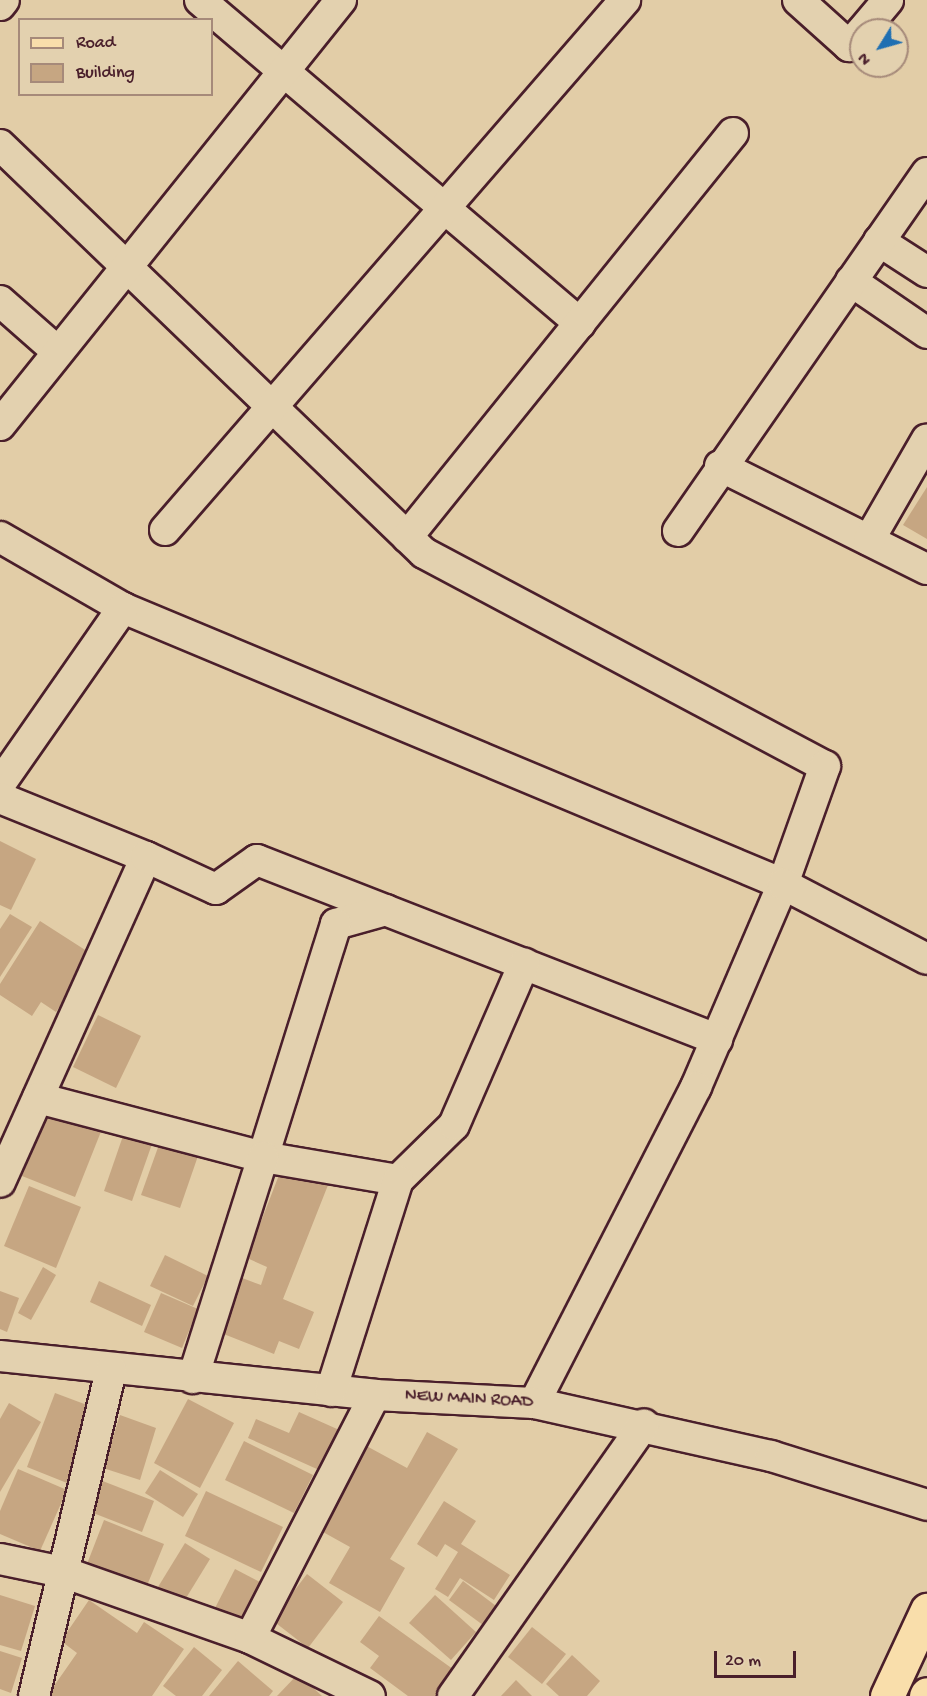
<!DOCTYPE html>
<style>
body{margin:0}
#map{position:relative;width:927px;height:1696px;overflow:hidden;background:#e2cda7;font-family:"Gochi Hand",sans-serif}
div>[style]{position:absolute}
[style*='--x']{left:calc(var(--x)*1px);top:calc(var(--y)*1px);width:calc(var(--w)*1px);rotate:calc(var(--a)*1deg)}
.building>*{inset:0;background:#c6a682}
.roads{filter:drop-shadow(2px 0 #4a1f2b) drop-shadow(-2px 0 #4a1f2b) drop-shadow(0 2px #4a1f2b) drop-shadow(0 -2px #4a1f2b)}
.minor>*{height:30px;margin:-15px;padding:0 15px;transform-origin:15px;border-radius:15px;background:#e3d1af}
.primary>*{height:33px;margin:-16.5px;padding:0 16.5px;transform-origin:16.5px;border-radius:16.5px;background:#f9deab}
span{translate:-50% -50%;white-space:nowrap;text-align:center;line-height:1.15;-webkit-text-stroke:6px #e3d1af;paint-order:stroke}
.street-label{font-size:18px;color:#4a1f2b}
.legend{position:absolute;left:18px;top:18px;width:195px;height:78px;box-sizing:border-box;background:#e3d1af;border:2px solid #a68a7a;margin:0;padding:8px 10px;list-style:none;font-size:18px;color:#4a1f2b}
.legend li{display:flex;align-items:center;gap:12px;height:30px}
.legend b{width:30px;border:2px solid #a68a7a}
.north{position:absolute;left:849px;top:18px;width:60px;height:60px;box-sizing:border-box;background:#e3d1af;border:2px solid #a68a7a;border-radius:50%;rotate:233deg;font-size:16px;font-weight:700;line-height:24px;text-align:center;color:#4a1f2b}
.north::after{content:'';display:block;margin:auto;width:21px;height:27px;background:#1f6fb2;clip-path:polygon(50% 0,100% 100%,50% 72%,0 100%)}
.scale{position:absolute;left:714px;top:1651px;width:82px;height:27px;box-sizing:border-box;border:3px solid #4a1f2b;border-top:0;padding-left:8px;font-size:18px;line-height:21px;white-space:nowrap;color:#4a1f2b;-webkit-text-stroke:4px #e3d1af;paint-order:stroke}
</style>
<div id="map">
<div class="building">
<i style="clip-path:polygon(927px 487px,927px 539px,903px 525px)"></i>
<i style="clip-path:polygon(0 841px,36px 859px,11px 910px,0 905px)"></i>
<i style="clip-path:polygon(10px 914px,32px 927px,0 977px,0 929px)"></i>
<i style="clip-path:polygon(40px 921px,93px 955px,56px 1012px,41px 1002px,32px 1016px,0 995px,0 984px)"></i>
<i style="clip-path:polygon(98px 1015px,141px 1036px,116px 1088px,73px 1067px)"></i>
<i style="clip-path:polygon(48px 1108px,102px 1129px,75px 1197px,22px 1176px)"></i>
<i style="clip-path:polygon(124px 1133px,152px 1144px,132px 1201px,104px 1191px)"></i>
<i style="clip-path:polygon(161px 1139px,199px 1153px,180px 1208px,141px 1195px)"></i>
<i style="clip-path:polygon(284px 1162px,330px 1180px,283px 1299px,314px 1312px,299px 1349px,279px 1341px,274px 1354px,216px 1331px,237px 1276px,261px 1285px,267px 1267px,247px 1258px)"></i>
<i style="clip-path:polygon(29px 1186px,81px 1207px,56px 1268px,4px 1246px)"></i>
<i style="clip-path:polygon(165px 1255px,208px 1276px,193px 1306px,150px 1286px)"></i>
<i style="clip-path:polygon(43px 1267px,56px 1275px,31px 1320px,18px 1313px)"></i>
<i style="clip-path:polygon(99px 1281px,151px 1305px,142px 1326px,90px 1302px)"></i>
<i style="clip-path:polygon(0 1291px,19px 1298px,7px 1332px,0 1329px)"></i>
<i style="clip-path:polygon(161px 1293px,198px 1309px,182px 1348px,144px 1332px)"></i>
<i style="clip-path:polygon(55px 1393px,95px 1408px,67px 1483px,27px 1467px)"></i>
<i style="clip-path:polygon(188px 1399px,234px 1423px,200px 1488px,154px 1463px)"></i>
<i style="clip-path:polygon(9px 1403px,41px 1422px,0 1492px,0 1419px)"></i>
<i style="clip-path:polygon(299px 1412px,346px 1433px,328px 1474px,248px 1438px,256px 1419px,289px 1433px)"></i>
<i style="clip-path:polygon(120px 1415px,156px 1428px,140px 1480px,103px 1468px)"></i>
<i style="clip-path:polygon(427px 1432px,458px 1449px,390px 1559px,405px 1568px,380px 1612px,329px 1583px,350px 1547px,314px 1527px,361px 1443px,407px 1468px)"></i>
<i style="clip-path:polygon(244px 1441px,313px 1475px,294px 1513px,225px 1480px)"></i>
<i style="clip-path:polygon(18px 1469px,67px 1490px,40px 1551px,0 1534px,0 1511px)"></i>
<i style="clip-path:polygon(160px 1470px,198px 1494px,183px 1517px,145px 1493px)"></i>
<i style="clip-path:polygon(100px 1480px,154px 1501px,142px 1532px,88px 1511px)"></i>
<i style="clip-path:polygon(206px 1491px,283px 1527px,261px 1572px,185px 1536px)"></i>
<i style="clip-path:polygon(444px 1501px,476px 1521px,461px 1544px,510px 1575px,494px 1600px,460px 1578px,448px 1597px,435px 1589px,458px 1552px,445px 1544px,437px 1557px,417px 1544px)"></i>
<i style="clip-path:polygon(104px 1520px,164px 1544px,146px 1588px,87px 1564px)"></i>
<i style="clip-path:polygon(185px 1543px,210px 1559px,183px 1603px,158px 1587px)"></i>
<i style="clip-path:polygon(235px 1569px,260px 1582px,237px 1627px,212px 1614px)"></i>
<i style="clip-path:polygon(307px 1574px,343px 1602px,308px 1648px,272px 1620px)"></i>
<i style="clip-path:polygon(463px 1581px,500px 1609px,487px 1628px,449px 1600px)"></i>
<i style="clip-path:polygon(0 1595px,35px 1606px,21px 1651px,0 1645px)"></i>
<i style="clip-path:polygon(435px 1595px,476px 1632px,451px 1660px,409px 1623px)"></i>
<i style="clip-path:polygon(89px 1600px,137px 1633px,144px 1622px,184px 1649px,152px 1696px,47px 1696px,77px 1653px,61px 1641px)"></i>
<i style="clip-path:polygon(379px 1616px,457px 1672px,440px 1696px,408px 1696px,370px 1668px,379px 1656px,360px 1642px)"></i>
<i style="clip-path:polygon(532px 1627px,566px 1654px,542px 1684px,508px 1657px)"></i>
<i style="clip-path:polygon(194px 1647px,222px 1670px,202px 1696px,176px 1696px,163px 1686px)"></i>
<i style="clip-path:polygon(0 1651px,22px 1658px,11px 1693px,0 1689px)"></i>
<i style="clip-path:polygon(572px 1655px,600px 1681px,587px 1696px,559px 1696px,546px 1684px)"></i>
<i style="clip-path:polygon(238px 1661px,273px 1691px,269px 1696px,209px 1696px)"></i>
<i style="clip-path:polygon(298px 1674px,322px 1696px,277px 1696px)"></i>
<i style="clip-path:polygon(516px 1680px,532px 1696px,501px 1696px)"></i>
</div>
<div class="roads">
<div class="minor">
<i style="--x:200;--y:0;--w:499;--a:40.4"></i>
<i style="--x:798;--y:0;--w:69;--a:42"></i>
<i style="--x:849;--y:46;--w:18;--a:-49"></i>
<i style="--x:0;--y:5;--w:6;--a:-51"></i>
<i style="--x:863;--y:30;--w:39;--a:-50"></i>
<i style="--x:0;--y:145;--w:588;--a:43.9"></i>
<i style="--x:424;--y:553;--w:454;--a:28"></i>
<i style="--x:825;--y:766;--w:125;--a:109.6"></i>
<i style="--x:783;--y:884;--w:221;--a:113.2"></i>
<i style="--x:696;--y:1087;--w:355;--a:117.1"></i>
<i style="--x:879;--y:241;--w:57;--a:32.9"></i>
<i style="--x:851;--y:281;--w:92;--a:34.4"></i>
<i style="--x:0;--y:301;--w:76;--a:41.3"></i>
<i style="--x:0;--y:425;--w:545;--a:-51.26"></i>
<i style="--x:720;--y:466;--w:231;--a:26.5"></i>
<i style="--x:165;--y:530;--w:702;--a:-49.04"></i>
<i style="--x:678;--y:531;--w:436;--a:-55.2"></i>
<i style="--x:0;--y:537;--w:142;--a:30"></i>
<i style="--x:123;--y:608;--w:715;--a:22.69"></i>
<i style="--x:783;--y:884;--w:162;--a:27.5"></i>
<i style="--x:407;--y:537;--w:519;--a:-51.1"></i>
<i style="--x:869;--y:540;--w:116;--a:-60.1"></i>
<i style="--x:0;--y:784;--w:215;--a:-55.1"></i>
<i style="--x:0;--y:798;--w:157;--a:22"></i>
<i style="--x:146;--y:857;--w:356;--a:114.2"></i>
<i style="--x:146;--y:857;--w:77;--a:24.6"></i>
<i style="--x:216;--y:889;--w:50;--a:-35.3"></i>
<i style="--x:257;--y:860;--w:494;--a:21.3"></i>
<i style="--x:386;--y:910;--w:52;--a:164.4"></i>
<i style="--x:336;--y:924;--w:244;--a:107.4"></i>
<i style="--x:263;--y:1157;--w:137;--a:9.7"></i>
<i style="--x:398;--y:1180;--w:78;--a:-44.5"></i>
<i style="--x:454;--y:1125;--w:176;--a:-66.5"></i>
<i style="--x:38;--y:1098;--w:233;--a:14.7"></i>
<i style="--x:263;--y:1157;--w:232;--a:107.6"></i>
<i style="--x:0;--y:1356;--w:377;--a:5.9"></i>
<i style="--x:375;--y:1395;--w:159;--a:2.9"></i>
<i style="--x:534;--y:1403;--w:243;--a:12.6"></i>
<i style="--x:771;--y:1456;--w:164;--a:17.4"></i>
<i style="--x:331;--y:1391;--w:221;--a:-72.4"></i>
<i style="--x:0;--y:1559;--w:64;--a:11.7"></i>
<i style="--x:63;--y:1572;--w:198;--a:19.4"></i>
<i style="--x:250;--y:1638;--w:133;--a:25.8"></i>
<i style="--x:250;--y:1638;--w:273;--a:-62.8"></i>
<i style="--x:34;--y:1696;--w:335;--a:-76.7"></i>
<i style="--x:453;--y:1696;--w:332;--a:-54.9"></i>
</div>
<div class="primary">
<i style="--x:887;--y:1696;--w:95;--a:-65.1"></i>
<i style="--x:926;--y:1696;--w:2;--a:-63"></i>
</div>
</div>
<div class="street-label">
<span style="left:469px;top:1400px;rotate:3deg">NEW MAIN ROAD</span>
</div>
<ul class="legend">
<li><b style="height:8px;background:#f9deab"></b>Road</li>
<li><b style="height:16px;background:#c6a682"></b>Building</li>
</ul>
<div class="north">N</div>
<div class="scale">20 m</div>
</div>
